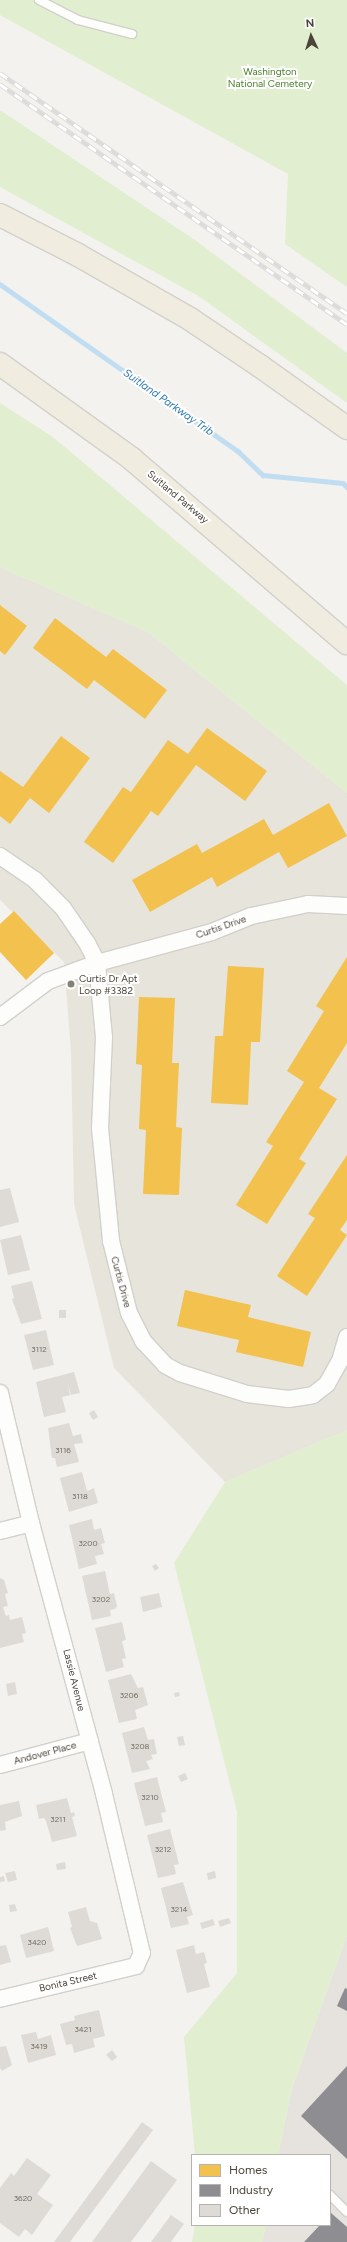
<!DOCTYPE html>
<style>
body{margin:0}
#map{position:relative;width:347px;height:2242px;overflow:hidden;background:#f4f2ee;font-family:Figtree,sans-serif}
div>[style]{position:absolute}
[style*='--x']{left:calc(var(--x)*1px);top:calc(var(--y)*1px);width:calc(var(--w)*1px);rotate:calc(var(--a)*1deg)}
.residential>*{inset:0;background:#e7e4dc}
.industrial>*{inset:0;background:#e6e2de}
.green>*{inset:0;background:#e1eecf}
.homes>*{inset:0;background:#f2c14e}
.industry>*{inset:0;background:#8d8d92}
.stream>*{height:4.5px;margin:-2.25px;padding:0 2.25px;transform-origin:2.25px;border-radius:2.25px;background:#c0ddf1}
.building>*{inset:0;background:#dedbd6}
.roads{filter:drop-shadow(1px 0 #d2d0cb) drop-shadow(-1px 0 #d2d0cb) drop-shadow(0 1px #d2d0cb) drop-shadow(0 -1px #d2d0cb)}
.service>*{height:8px;margin:-4px;padding:0 4px;transform-origin:4px;border-radius:4px;background:#fdfdfc}
.minor>*{height:16px;margin:-8px;padding:0 8px;transform-origin:8px;border-radius:8px;background:#fdfdfc}
.trunk>*{height:22px;margin:-11px;padding:0 11px;transform-origin:11px;border-radius:11px;background:#f0ece0}
.rail>*{height:4.5px;margin-top:-2.25px;transform-origin:0;background:repeating-linear-gradient(90deg,#fff 0 9px,#dbdbda 0 18px);box-sizing:border-box;border-block:1px solid #dbdbda}
.dots>*{width:11px;height:11px;translate:-50% -50%;box-sizing:border-box;border:2px solid #fff;border-radius:50%}
span{translate:-50% -50%;white-space:nowrap;text-align:center;line-height:1.15;-webkit-text-stroke:4px #fff;paint-order:stroke}
.number-label{font-size:8px;color:#706a61}
.number-label span{-webkit-text-stroke-width:0}
.park-label{font-size:10px;color:#4a7f2a}
.street-label{font-size:10px;color:#4b4439}
.poi-label{font-size:10px;color:#4b4439}
.left{translate:0 -50%;text-align:left}
.water-label{font-size:11px;color:#2e7ab2;font-style:italic}
.legend{position:absolute;left:191px;top:2154px;width:140px;height:72px;box-sizing:border-box;background:#fff;border:1px solid #b7b4b0;margin:0;padding:5px 7px;list-style:none;font-size:12px;color:#4b4439}
.legend li{display:flex;align-items:center;gap:8px;height:20px}
.legend b{width:20px;border:1px solid #b7b4b0}
.north{position:absolute;left:291px;top:16px;width:40px;height:40px;-webkit-text-stroke:3px #fff;paint-order:stroke;rotate:356deg;font-size:11px;font-weight:700;line-height:16px;text-align:center;color:#4b4439}
.north::after{content:'';display:block;margin:auto;width:14px;height:18px;background:#4b4439;clip-path:polygon(50% 0,100% 100%,50% 72%,0 100%)}
</style>
<div id="map">
<div class="residential">
<i style="clip-path:polygon(0 567px,148px 632px,347px 793px,347px 1430px,225px 1482px,114px 1368px,74px 1204px,71px 1052px,64px 962px,0 900px)"></i>
</div>
<div class="industrial">
<i style="clip-path:polygon(347px 1935px,347px 2242px,262px 2242px,266px 2225px,330px 2225px,330px 2155px,278px 2155px,292px 2088px)"></i>
</div>
<div class="green">
<i style="clip-path:polygon(0 0,347px 0,347px 287px,285px 244px,288px 174px,0 15px)"></i>
<i style="clip-path:polygon(0 110px,195px 240px,347px 353px,347px 403px,200px 297px,0 187px)"></i>
<i style="clip-path:polygon(0 403px,53px 437px,347px 685px,347px 793px,148px 632px,0 567px)"></i>
<i style="clip-path:polygon(347px 1430px,347px 1935px,292px 2088px,278px 2155px,195px 2155px,184px 2037px,237px 1973px,237px 1812px,174px 1563px,225px 1482px)"></i>
<i style="clip-path:polygon(195px 2225px,266px 2225px,262px 2242px,192px 2242px)"></i>
</div>
<div class="homes">
<i style="clip-path:polygon(0 605px,27px 626px,5px 655px,0 651px)"></i>
<i style="clip-path:polygon(55px 618px,106px 657px,113px 649px,167px 690px,145px 719px,94px 680px,87px 689px,33px 648px)"></i>
<i style="clip-path:polygon(207px 728px,267px 771px,245px 801px,196px 765px,158px 816px,151px 811px,113px 863px,84px 842px,123px 787px,131px 792px,168px 740px,188px 754px)"></i>
<i style="clip-path:polygon(61px 736px,90px 758px,49px 813px,30px 798px,10px 824px,0 816px,0 771px,23px 787px)"></i>
<i style="clip-path:polygon(329px 803px,347px 836px,288px 868px,279px 852px,217px 887px,212px 877px,150px 912px,132px 880px,197px 844px,202px 853px,264px 819px,273px 835px)"></i>
<i style="clip-path:polygon(14px 911px,54px 953px,26px 980px,0 952px,0 924px)"></i>
<i style="clip-path:polygon(347px 957px,347px 1043px,319px 1088px,337px 1099px,299px 1159px,306px 1163px,267px 1224px,236px 1205px,273px 1146px,266px 1142px,304px 1082px,287px 1071px,324px 1011px,316px 1006px)"></i>
<i style="clip-path:polygon(228px 966px,264px 968px,260px 1042px,251px 1042px,248px 1105px,211px 1103px,215px 1036px,223px 1036px)"></i>
<i style="clip-path:polygon(139px 997px,175px 998px,172px 1063px,179px 1063px,176px 1127px,182px 1128px,179px 1195px,143px 1194px,146px 1130px,139px 1129px,142px 1065px,136px 1064px)"></i>
<i style="clip-path:polygon(347px 1155px,347px 1220px,340px 1230px,347px 1235px,307px 1296px,277px 1276px,315px 1218px,308px 1214px)"></i>
<i style="clip-path:polygon(185px 1290px,251px 1305px,248px 1317px,311px 1332px,303px 1367px,236px 1352px,239px 1340px,177px 1326px)"></i>
</div>
<div class="industry">
<i style="clip-path:polygon(345px 1988px,347px 1989px,347px 2011px,337px 2006px)"></i>
<i style="clip-path:polygon(347px 2066px,347px 2159px,301px 2116px)"></i>
<i style="clip-path:polygon(331px 2213px,347px 2227px,347px 2242px,304px 2242px,320px 2225px,330px 2225px)"></i>
</div>
<div class="stream">
<i style="--x:0;--y:284;--w:291;--a:35.1"></i>
<i style="--x:238;--y:451;--w:35;--a:44"></i>
<i style="--x:263;--y:475;--w:80;--a:5.7"></i>
<i style="--x:343;--y:483;--w:6;--a:45"></i>
</div>
<div class="building">
<i style="clip-path:polygon(10px 1188px,19px 1222px,0 1227px,0 1190px)"></i>
<i style="clip-path:polygon(21px 1235px,30px 1270px,8px 1275px,0 1240px)"></i>
<i style="clip-path:polygon(32px 1281px,42px 1319px,21px 1324px,12px 1299px,14px 1298px,11px 1286px)"></i>
<i style="clip-path:polygon(59px 1310px,66px 1310px,66px 1318px,59px 1318px)"></i>
<i style="clip-path:polygon(46px 1330px,54px 1365px,33px 1370px,24px 1335px)"></i>
<i style="clip-path:polygon(74px 1372px,80px 1393px,71px 1395px,68px 1385px,70px 1395px,62px 1397px,66px 1412px,44px 1417px,36px 1382px)"></i>
<i style="clip-path:polygon(94px 1410px,98px 1417px,93px 1420px,89px 1413px)"></i>
<i style="clip-path:polygon(69px 1423px,73px 1436px,81px 1434px,83px 1443px,74px 1444px,79px 1462px,57px 1467px,55px 1458px,52px 1458px,48px 1428px)"></i>
<i style="clip-path:polygon(82px 1472px,87px 1491px,94px 1488px,98px 1503px,69px 1512px,60px 1478px)"></i>
<i style="clip-path:polygon(92px 1519px,94px 1530px,101px 1528px,105px 1543px,101px 1544px,104px 1554px,95px 1556px,97px 1564px,79px 1569px,69px 1525px)"></i>
<i style="clip-path:polygon(156px 1564px,159px 1568px,155px 1571px,152px 1566px)"></i>
<i style="clip-path:polygon(105px 1571px,110px 1594px,114px 1593px,117px 1606px,115px 1609px,110px 1610px,111px 1616px,92px 1620px,82px 1576px)"></i>
<i style="clip-path:polygon(0 1578px,4px 1580px,8px 1593px,5px 1594px,8px 1606px,3px 1607px,6px 1616px,9px 1615px,10px 1620px,22px 1617px,26px 1633px,22px 1634px,24px 1642px,0 1648px)"></i>
<i style="clip-path:polygon(159px 1593px,162px 1607px,143px 1612px,140px 1597px)"></i>
<i style="clip-path:polygon(122px 1622px,126px 1640px,122px 1641px,126px 1658px,122px 1659px,124px 1667px,106px 1672px,95px 1628px)"></i>
<i style="clip-path:polygon(131px 1674px,138px 1688px,143px 1687px,148px 1705px,135px 1710px,137px 1719px,119px 1723px,108px 1680px)"></i>
<i style="clip-path:polygon(15px 1682px,17px 1694px,8px 1696px,6px 1684px)"></i>
<i style="clip-path:polygon(179px 1692px,180px 1696px,175px 1697px,174px 1693px)"></i>
<i style="clip-path:polygon(144px 1727px,148px 1740px,154px 1739px,157px 1754px,151px 1755px,153px 1759px,146px 1761px,150px 1769px,132px 1773px,122px 1733px)"></i>
<i style="clip-path:polygon(183px 1736px,185px 1745px,179px 1746px,177px 1737px)"></i>
<i style="clip-path:polygon(185px 1773px,188px 1779px,181px 1782px,178px 1776px)"></i>
<i style="clip-path:polygon(157px 1777px,166px 1812px,161px 1813px,163px 1822px,145px 1826px,134px 1783px)"></i>
<i style="clip-path:polygon(67px 1798px,71px 1813px,74px 1812px,75px 1816px,72px 1817px,77px 1836px,52px 1842px,46px 1821px,44px 1818px,39px 1819px,36px 1805px)"></i>
<i style="clip-path:polygon(19px 1801px,22px 1816px,5px 1822px,6px 1830px,0 1831px,0 1805px)"></i>
<i style="clip-path:polygon(170px 1829px,179px 1864px,174px 1865px,176px 1874px,158px 1878px,147px 1835px)"></i>
<i style="clip-path:polygon(65px 1862px,66px 1869px,57px 1870px,56px 1864px)"></i>
<i style="clip-path:polygon(15px 1871px,17px 1880px,8px 1882px,5px 1873px)"></i>
<i style="clip-path:polygon(215px 1871px,216px 1878px,208px 1880px,207px 1873px)"></i>
<i style="clip-path:polygon(4px 1876px,5px 1881px,0 1882px,0 1877px)"></i>
<i style="clip-path:polygon(183px 1882px,193px 1915px,187px 1917px,189px 1924px,171px 1928px,161px 1888px)"></i>
<i style="clip-path:polygon(15px 1904px,17px 1911px,10px 1912px,9px 1905px)"></i>
<i style="clip-path:polygon(86px 1907px,90px 1921px,97px 1923px,102px 1939px,77px 1946px,70px 1928px,72px 1927px,68px 1912px)"></i>
<i style="clip-path:polygon(229px 1918px,231px 1923px,220px 1927px,218px 1921px)"></i>
<i style="clip-path:polygon(213px 1919px,215px 1925px,202px 1929px,200px 1923px)"></i>
<i style="clip-path:polygon(48px 1927px,54px 1951px,26px 1958px,20px 1935px)"></i>
<i style="clip-path:polygon(6px 1945px,11px 1962px,0 1965px,0 1946px)"></i>
<i style="clip-path:polygon(194px 1945px,196px 1954px,204px 1952px,207px 1963px,204px 1964px,210px 1987px,187px 1993px,176px 1950px)"></i>
<i style="clip-path:polygon(99px 2010px,105px 2036px,93px 2039px,95px 2047px,74px 2053px,72px 2044px,66px 2045px,60px 2024px,75px 2020px,74px 2016px)"></i>
<i style="clip-path:polygon(36px 2032px,38px 2039px,51px 2035px,56px 2055px,28px 2063px,21px 2035px)"></i>
<i style="clip-path:polygon(6px 2046px,12px 2065px,2px 2071px,0 2068px,0 2047px)"></i>
<i style="clip-path:polygon(112px 2050px,117px 2057px,112px 2061px,106px 2055px)"></i>
<i style="clip-path:polygon(142px 2122px,153px 2130px,70px 2242px,54px 2242px)"></i>
<i style="clip-path:polygon(27px 2158px,51px 2175px,37px 2194px,53px 2205px,32px 2235px,25px 2229px,19px 2237px,0 2223px,0 2188px,11px 2173px,14px 2176px)"></i>
<i style="clip-path:polygon(151px 2161px,177px 2180px,131px 2242px,92px 2242px)"></i>
<i style="clip-path:polygon(171px 2215px,184px 2224px,171px 2242px,151px 2242px)"></i>
</div>
<div class="roads">
<div class="service">
<i style="--x:39;--y:0;--w:44;--a:27.1"></i>
<i style="--x:78;--y:20;--w:56;--a:14.5"></i>
<i style="--x:330;--y:2195;--w:24;--a:45"></i>
</div>
<div class="minor">
<i style="--x:0;--y:856;--w:42;--a:34.4"></i>
<i style="--x:35;--y:880;--w:40;--a:45"></i>
<i style="--x:63;--y:908;--w:42;--a:55.6"></i>
<i style="--x:87;--y:943;--w:22;--a:63"></i>
<i style="--x:97;--y:963;--w:52;--a:159.8"></i>
<i style="--x:48;--y:981;--w:60;--a:143.1"></i>
<i style="--x:347;--y:906;--w:39;--a:-177"></i>
<i style="--x:308;--y:904;--w:58;--a:168.1"></i>
<i style="--x:251;--y:916;--w:42;--a:157.7"></i>
<i style="--x:212;--y:932;--w:119;--a:164.9"></i>
<i style="--x:97;--y:963;--w:74;--a:84.6"></i>
<i style="--x:104;--y:1037;--w:91;--a:92.5"></i>
<i style="--x:100;--y:1128;--w:114;--a:84.4"></i>
<i style="--x:111;--y:1241;--w:74;--a:76"></i>
<i style="--x:129;--y:1313;--w:31;--a:63"></i>
<i style="--x:143;--y:1341;--w:33;--a:47"></i>
<i style="--x:165;--y:1365;--w:17;--a:28"></i>
<i style="--x:180;--y:1373;--w:70;--a:17.4"></i>
<i style="--x:247;--y:1394;--w:42;--a:6.8"></i>
<i style="--x:289;--y:1399;--w:24;--a:-9"></i>
<i style="--x:313;--y:1395;--w:18;--a:-38"></i>
<i style="--x:327;--y:1384;--w:26;--a:-61"></i>
<i style="--x:340;--y:1361;--w:25;--a:-74"></i>
<i style="--x:0;--y:1393;--w:134;--a:76.6"></i>
<i style="--x:31;--y:1523;--w:281;--a:74.9"></i>
<i style="--x:104;--y:1794;--w:163;--a:76.6"></i>
<i style="--x:142;--y:1953;--w:14;--a:115"></i>
<i style="--x:136;--y:1966;--w:140;--a:166.4"></i>
<i style="--x:0;--y:1531;--w:32;--a:-14"></i>
<i style="--x:0;--y:1765;--w:93;--a:-14.9"></i>
</div>
<div class="trunk">
<i style="--x:0;--y:215;--w:88;--a:27.1"></i>
<i style="--x:78;--y:255;--w:129;--a:29.7"></i>
<i style="--x:190;--y:319;--w:84;--a:33.9"></i>
<i style="--x:260;--y:366;--w:107;--a:35.5"></i>
<i style="--x:0;--y:364;--w:163;--a:35.7"></i>
<i style="--x:132;--y:459;--w:283;--a:40.6"></i>
</div>
</div>
<div class="rail">
<i style="--x:0;--y:73;--w:422;--a:34.7"></i>
<i style="--x:0;--y:84;--w:422;--a:34.7"></i>
</div>
<div class="dots">
<i style="left:71px;top:984px;background:#868178"></i>
</div>
<div class="number-label">
<span style="left:39px;top:1350px">3112</span>
<span style="left:63px;top:1451px">3116</span>
<span style="left:80px;top:1497px">3118</span>
<span style="left:88px;top:1544px">3200</span>
<span style="left:101px;top:1600px">3202</span>
<span style="left:129px;top:1696px">3206</span>
<span style="left:140px;top:1747px">3208</span>
<span style="left:150px;top:1798px">3210</span>
<span style="left:58px;top:1820px">3211</span>
<span style="left:163px;top:1850px">3212</span>
<span style="left:179px;top:1910px">3214</span>
<span style="left:37px;top:1943px">3420</span>
<span style="left:83px;top:2030px">3421</span>
<span style="left:39px;top:2047px">3419</span>
<span style="left:23px;top:2199px">3620</span>
</div>
<div class="park-label">
<span style="left:270px;top:77px">Washington<br>National Cemetery</span>
</div>
<div class="street-label">
<span style="left:178px;top:497px;rotate:40deg">Suitland Parkway</span>
<span style="left:221px;top:927px;rotate:-19deg">Curtis Drive</span>
<span style="left:121px;top:1282px;rotate:75deg">Curtis Drive</span>
<span style="left:74px;top:1680px;rotate:76deg">Lassie Avenue</span>
<span style="left:45px;top:1753px;rotate:-15deg">Andover Place</span>
<span style="left:68px;top:1982px;rotate:-13deg">Bonita Street</span>
</div>
<div class="poi-label">
<span class="left" style="left:79px;top:984px">Curtis Dr Apt<br>Loop #3382</span>
</div>
<div class="water-label">
<span style="left:168px;top:403px;rotate:35deg">Suitland Parkway Trib</span>
</div>
<ul class="legend">
<li><b style="height:11px;background:#f2c14e"></b>Homes</li>
<li><b style="height:11px;background:#8d8d92"></b>Industry</li>
<li><b style="height:11px;background:#dedbd6"></b>Other</li>
</ul>
<div class="north">N</div>
</div>
